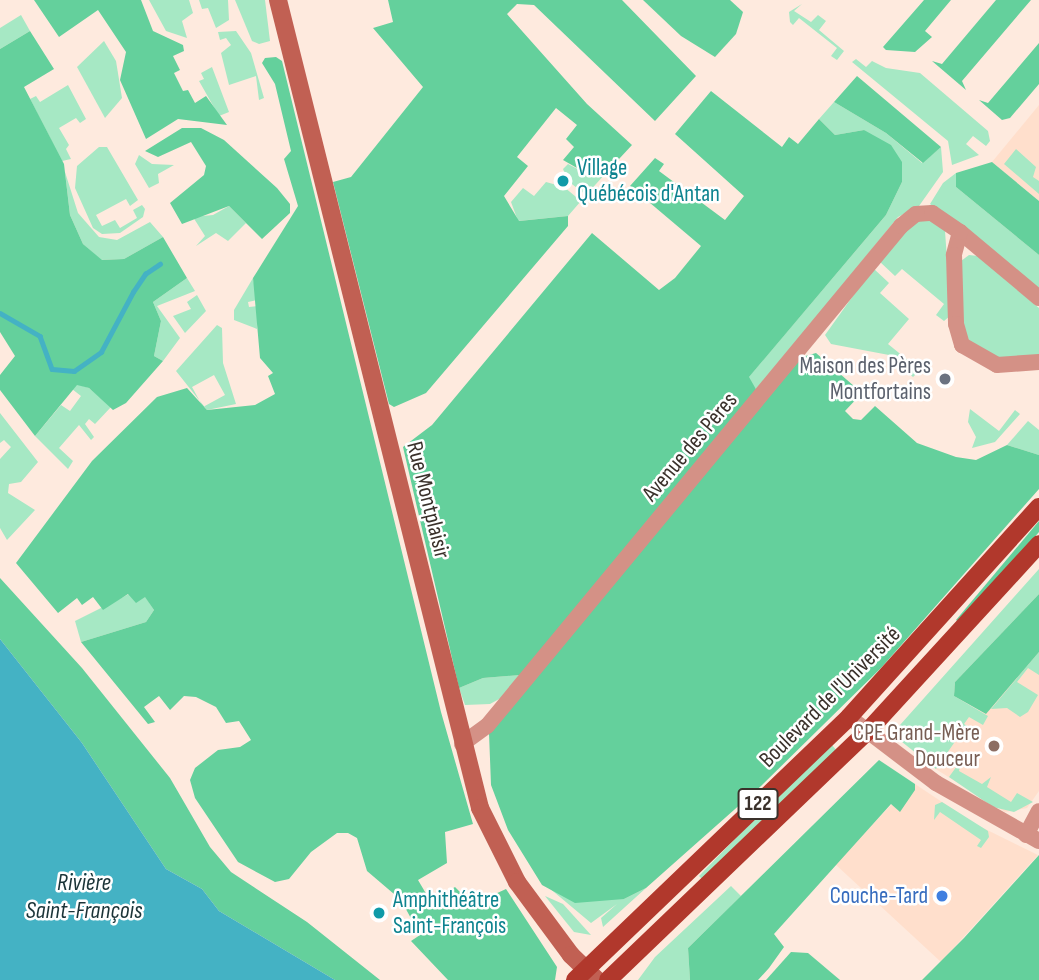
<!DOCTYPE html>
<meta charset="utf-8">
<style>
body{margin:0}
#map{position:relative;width:1039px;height:980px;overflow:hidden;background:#feeade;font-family:"Sofia Sans Condensed",sans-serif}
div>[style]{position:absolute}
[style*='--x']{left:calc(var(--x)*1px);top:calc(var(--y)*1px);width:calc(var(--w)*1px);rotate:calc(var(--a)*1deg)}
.built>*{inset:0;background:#ffdfcc}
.green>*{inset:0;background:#a6e8c4}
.forest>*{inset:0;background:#64d09c}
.water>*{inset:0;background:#44b2c4}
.stream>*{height:4.5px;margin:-2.25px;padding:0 2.25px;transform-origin:2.25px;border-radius:2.25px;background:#44b2c4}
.street>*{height:16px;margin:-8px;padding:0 8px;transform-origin:8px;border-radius:8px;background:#d49186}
.secondary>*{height:18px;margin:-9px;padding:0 9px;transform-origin:9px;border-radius:9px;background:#c16053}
.primary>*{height:18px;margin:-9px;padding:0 9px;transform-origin:9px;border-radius:9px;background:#b1382c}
.dots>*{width:19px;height:19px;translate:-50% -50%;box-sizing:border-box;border:4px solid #fff;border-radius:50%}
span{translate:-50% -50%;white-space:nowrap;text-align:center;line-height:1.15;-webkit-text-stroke:5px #fff;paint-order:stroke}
.shield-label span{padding:2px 5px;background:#fff;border:2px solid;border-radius:5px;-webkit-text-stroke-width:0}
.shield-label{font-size:21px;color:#3a312b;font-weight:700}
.culture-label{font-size:23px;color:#0d838f}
.left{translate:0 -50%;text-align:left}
.worship-label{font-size:23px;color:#5b616d}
.right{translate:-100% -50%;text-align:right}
.street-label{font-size:23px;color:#3a312b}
.education-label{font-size:23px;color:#785e54}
.shop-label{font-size:23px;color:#366cbe}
.water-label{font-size:24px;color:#1b3438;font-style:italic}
</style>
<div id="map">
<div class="built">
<i style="clip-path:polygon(1039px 105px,1039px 201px,992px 162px)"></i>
<i style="clip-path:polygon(1039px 652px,1039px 791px,1027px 808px,1005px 812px,934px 768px,974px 708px,986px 714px)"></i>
<i style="clip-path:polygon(915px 784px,975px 824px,1038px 855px,941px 962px,835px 864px,892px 804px,899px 811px)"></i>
</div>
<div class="green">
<i style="clip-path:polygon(149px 0,189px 0,193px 13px,182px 21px,187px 38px,166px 31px)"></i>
<i style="clip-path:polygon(199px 0,228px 0,229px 20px,216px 28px,208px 8px,202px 9px)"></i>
<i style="clip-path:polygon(235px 0,265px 0,270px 41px,259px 44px,252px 41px)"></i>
<i style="clip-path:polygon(802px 4px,794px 11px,811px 22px,818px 15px,826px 21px,819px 30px,844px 51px,837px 60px,831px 56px,837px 48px,799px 18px,793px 25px,790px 22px,789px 12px)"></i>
<i style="clip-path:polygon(21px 15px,30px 31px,0 49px,0 28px)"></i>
<i style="clip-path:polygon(236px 31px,251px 53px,264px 98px,259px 100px,256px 76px,229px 85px,221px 53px,231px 45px,226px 38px,220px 40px,218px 32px)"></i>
<i style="clip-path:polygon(104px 41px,116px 61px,122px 98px,105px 118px,77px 67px)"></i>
<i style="clip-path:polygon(856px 59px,866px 67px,872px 61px,886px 68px,920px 73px,988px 131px,990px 141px,986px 146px,973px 136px,966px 144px,979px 155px,952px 165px,948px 141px,852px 62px)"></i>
<i style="clip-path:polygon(212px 67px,229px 112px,219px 116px,199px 81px,204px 79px,201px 73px)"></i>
<i style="clip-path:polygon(68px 85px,86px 119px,80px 123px,76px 118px,59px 128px,69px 145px,66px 149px,71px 159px,62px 161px,30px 99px,36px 96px,40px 102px)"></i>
<i style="clip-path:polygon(834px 102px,886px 133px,922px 163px,941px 147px,943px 172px,919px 206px,898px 217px,757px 391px,748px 378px,886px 215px,902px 182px,864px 130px,835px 135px,819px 119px)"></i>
<i style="clip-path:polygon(99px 147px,107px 147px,138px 200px,130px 206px,126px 199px,96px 215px,102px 226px,115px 220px,120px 228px,137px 218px,133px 210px,142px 205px,145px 209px,143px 217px,120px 233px,102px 234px,93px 228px,75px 188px,77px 166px)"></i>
<i style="clip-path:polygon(1016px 149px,1036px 167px,1033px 177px,1039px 181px,1039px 194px,1004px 164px)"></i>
<i style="clip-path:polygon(139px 155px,152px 164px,174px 165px,158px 174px,159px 183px,149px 188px,135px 164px)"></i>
<i style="clip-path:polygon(568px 164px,591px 176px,606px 173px,586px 195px,568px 181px,563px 169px)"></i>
<i style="clip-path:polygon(65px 172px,78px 213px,99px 237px,117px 240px,150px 222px,163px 237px,124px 259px,101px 260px,83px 244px,70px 215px)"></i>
<i style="clip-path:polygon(956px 173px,956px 187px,1039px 255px,1039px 290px,930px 204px,943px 183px)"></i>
<i style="clip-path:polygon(546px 182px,564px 187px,581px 201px,568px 216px,518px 221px,511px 202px,523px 188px,534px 196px)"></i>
<i style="clip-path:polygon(229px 206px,246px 223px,228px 241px,216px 233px,196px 246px,205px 236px,193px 217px,213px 215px)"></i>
<i style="clip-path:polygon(916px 220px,933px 220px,945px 231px,951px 315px,944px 321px,936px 315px,944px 304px,902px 269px,895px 276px,879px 261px)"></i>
<i style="clip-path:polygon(969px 255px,978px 256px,1039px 308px,1039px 357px,1003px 361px,971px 344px,962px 327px,961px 261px)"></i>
<i style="clip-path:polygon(873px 268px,889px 283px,880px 293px,909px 319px,888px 344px,920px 370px,913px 377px,889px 355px,831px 344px,825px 335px)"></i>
<i style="clip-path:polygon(187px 278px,195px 291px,157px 306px,180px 338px,163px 361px,154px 356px,161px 321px,153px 302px)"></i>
<i style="clip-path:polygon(253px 278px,257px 300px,248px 302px,249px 307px,258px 306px,257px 329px,234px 320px,234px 310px)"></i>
<i style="clip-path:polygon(197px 295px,206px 311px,185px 333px,173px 316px,191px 309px,187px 302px)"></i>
<i style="clip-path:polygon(evenodd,217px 325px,222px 328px,223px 363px,236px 404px,207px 410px,176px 371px,217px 325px,214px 375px,225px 395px,203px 407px,192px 387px,214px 375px)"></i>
<i style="clip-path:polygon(77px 384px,89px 388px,111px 407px,95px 424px,89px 419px,85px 424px,94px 437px,91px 440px,79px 425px,59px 448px,73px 461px,68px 469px,35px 436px,61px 405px,70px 411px,81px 396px,72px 389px)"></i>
<i style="clip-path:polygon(970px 409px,999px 431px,1015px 410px,1020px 414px,995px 442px,972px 448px,976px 437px,968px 422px)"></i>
<i style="clip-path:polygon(0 413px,38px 462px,21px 482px,9px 484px,8px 493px,35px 510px,7px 540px,0 528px,0 459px,11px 447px,4px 440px,0 443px)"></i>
<i style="clip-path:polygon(1028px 421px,1039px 430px,1039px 455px,1007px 445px)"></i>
<i style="clip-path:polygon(1039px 569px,1039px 594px,955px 682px,954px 696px,988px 716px,983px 725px,969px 717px,964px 724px,979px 733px,976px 738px,963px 730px,936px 769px,892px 734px)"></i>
<i style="clip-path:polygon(129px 594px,145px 596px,154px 610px,146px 622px,81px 642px,75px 621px)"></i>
<i style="clip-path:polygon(1039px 652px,1039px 675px,1028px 668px,1017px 682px,1038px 695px,1028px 712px,1020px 717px,1007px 708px,991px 709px)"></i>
<i style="clip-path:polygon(521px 675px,501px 698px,490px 704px,465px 705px,459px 688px,483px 678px)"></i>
<i style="clip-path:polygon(832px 745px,837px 751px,702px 879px,699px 876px,736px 838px)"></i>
<i style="clip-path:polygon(962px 759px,959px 771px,982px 784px,991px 777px,987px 787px,1011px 802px,1017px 793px,1033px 802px,1014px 812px,993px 807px,949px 777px)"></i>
<i style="clip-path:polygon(942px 802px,988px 831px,989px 837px,981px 848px,977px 846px,981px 840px,940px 812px,934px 820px,935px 805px)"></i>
<i style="clip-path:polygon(731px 886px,741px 896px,688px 948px,690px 980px,638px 980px,655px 957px)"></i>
<i style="clip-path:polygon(548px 887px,567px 896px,624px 899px,646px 888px,603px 927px,601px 918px,617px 904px,591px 923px)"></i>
<i style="clip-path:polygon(545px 896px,563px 904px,591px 935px,574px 932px)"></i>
</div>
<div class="forest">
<i style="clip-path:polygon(34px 0,141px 0,153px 31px,183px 45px,184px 51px,173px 56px,180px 70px,174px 73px,183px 91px,188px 90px,195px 103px,206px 96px,227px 125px,178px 119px,146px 139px,120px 80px,126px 52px,98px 10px,59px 37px)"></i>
<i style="clip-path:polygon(388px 0,622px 0,696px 76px,655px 121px,534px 5px,517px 4px,507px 14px,587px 104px,632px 145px,606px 173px,591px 176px,563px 160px,574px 147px,566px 139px,577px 125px,556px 108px,517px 157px,528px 166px,504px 196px,519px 221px,568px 216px,568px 226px,426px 393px,394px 407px,389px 404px,333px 182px,351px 177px,423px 87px,373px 28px,393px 22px)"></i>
<i style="clip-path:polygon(643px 0,730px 0,743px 12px,736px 34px,715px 57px,681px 36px)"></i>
<i style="clip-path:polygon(924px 0,951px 0,925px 31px,932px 37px,915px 52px,886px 50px,883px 47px)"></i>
<i style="clip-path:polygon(996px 0,1031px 0,962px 81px,966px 90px,932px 61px,942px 64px)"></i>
<i style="clip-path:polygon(30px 31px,54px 69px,24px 87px,64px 164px,70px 215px,83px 244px,102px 260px,124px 259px,163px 237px,187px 278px,153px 302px,161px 321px,154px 356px,163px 361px,126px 403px,113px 410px,89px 388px,77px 385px,35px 436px,0 390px,0 375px,15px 356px,0 332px,0 49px)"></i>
<i style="clip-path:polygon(1039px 43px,1039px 84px,1010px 118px,1002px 120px,979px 100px,988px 103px)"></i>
<i style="clip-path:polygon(276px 57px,282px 61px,441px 712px,473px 824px,445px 832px,447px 863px,418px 880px,431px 902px,455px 887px,466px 898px,482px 900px,506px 889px,557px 967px,555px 980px,448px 980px,411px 941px,420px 935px,401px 900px,367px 871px,357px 838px,348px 833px,337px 833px,311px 852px,289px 879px,275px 882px,238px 862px,195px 798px,190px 780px,195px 768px,218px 750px,240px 747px,251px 740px,239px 721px,226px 723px,216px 707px,196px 697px,184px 696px,170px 710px,159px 696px,144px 707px,155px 722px,148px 724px,81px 642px,146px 622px,154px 610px,145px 597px,136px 603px,128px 594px,103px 610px,93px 597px,82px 605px,77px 598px,58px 613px,16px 563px,92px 461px,157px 397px,187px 388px,207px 410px,255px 405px,275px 394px,268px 376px,273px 373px,260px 358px,253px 278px,298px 206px,284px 159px,291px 151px,275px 84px,262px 63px,265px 58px)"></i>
<i style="clip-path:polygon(857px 76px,941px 147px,923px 163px,886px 133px,834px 102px)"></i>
<i style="clip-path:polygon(711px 91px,782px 147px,789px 137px,798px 144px,819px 119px,835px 135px,864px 130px,891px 145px,902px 162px,902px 182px,886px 215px,749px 377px,757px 391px,521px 675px,483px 678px,459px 688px,403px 447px,432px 425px,592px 233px,659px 290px,675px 278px,701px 246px,630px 186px,655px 158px,664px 164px,659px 171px,725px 220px,744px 196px,675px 134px)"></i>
<i style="clip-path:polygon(182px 128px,201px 128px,224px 140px,277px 188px,290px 204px,290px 213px,262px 239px,229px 206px,182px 224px,170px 203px,204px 175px,206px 166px,191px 142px,158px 157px,145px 151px)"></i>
<i style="clip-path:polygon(992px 162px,1039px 201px,1039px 255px,956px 187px,956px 173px)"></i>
<i style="clip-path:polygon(816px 353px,862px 393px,845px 411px,853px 419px,861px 420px,875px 406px,917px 443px,956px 457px,976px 460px,1007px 445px,1039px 455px,1039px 489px,881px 668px,761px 786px,646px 888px,624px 899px,575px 903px,542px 885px,508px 830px,491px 785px,489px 733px,802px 357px)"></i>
<i style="clip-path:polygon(1039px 521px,1039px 532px,960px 623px,956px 620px)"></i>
<i style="clip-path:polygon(0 578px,82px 668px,170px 778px,210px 847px,231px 872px,307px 922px,380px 980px,335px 980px,219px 911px,202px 889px,166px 869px,82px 743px,0 639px)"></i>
<i style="clip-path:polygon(1039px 594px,1039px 652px,986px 714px,954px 696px,955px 682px)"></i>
<i style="clip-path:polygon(879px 760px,915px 784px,915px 790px,900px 812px,891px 804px,774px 934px,784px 947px,769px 968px,758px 980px,690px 980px,688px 948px)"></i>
<i style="clip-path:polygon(1039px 855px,1039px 980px,922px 980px,964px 938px)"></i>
<i style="clip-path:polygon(791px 952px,808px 953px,840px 980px,766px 980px)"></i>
</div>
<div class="water">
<i style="clip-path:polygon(0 639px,82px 743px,166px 869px,202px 889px,219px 911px,335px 980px,0 980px)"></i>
</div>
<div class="stream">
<i style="--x:0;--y:313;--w:46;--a:29.9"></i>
<i style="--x:40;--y:336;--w:35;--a:70"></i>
<i style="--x:52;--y:369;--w:22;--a:5"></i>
<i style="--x:74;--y:371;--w:33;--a:-35"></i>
<i style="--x:101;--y:352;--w:68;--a:-61.9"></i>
<i style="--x:133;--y:292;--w:22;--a:-56"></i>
<i style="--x:145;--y:274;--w:18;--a:-34"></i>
</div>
<div class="street">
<i style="--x:1039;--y:298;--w:103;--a:-140.1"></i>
<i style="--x:960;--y:232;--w:24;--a:105"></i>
<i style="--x:954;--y:255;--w:69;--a:88.3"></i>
<i style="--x:956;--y:324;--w:22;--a:74"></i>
<i style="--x:962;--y:345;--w:40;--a:29.7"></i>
<i style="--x:997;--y:365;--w:42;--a:-4.1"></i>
<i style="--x:849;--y:717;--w:109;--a:37.2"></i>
<i style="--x:936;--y:783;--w:118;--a:29.4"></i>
<i style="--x:462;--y:744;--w:31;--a:-36"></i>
<i style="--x:487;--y:726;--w:649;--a:-50.38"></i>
<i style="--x:901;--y:226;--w:19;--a:-39"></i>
<i style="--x:916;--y:214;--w:16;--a:-4"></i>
<i style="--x:932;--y:213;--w:34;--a:34"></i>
<i style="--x:1026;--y:835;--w:27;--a:-62"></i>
</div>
<div class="secondary">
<i style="--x:278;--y:0;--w:833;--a:75.96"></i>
<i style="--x:480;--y:808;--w:83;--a:63.4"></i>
<i style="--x:517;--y:882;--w:91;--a:53.5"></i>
<i style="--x:571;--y:955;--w:36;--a:44"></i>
</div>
<div class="primary">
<i style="--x:575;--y:980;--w:380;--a:-43.8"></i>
<i style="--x:849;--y:717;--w:283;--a:-47.9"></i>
<i style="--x:608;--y:980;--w:357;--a:-43.8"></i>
<i style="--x:866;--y:733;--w:256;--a:-47.5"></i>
</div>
<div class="dots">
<i style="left:563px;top:181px;background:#0f9aa8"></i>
<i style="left:945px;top:379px;background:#6b7280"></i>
<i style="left:994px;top:746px;background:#8d6e63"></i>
<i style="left:942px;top:896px;background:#3f7fe0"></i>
<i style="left:379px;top:913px;background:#0f9aa8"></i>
</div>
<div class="shield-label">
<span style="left:758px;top:804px">122</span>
</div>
<div class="culture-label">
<span class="left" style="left:577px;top:181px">Village<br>Québécois d'Antan</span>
<span class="left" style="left:393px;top:913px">Amphithéâtre<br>Saint-François</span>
</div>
<div class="worship-label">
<span class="right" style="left:931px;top:379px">Maison des Pères<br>Montfortains</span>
</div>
<div class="street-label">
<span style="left:690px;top:447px;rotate:-50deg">Avenue des Pères</span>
<span style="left:428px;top:500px;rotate:76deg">Rue Montplaisir</span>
<span style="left:830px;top:697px;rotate:-45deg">Boulevard de l'Université</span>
</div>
<div class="education-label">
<span class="right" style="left:980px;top:746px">CPE Grand-Mère<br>Douceur</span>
</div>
<div class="shop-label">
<span class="right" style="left:928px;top:896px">Couche-Tard</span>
</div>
<div class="water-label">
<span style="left:84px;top:897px">Rivière<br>Saint-François</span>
</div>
</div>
